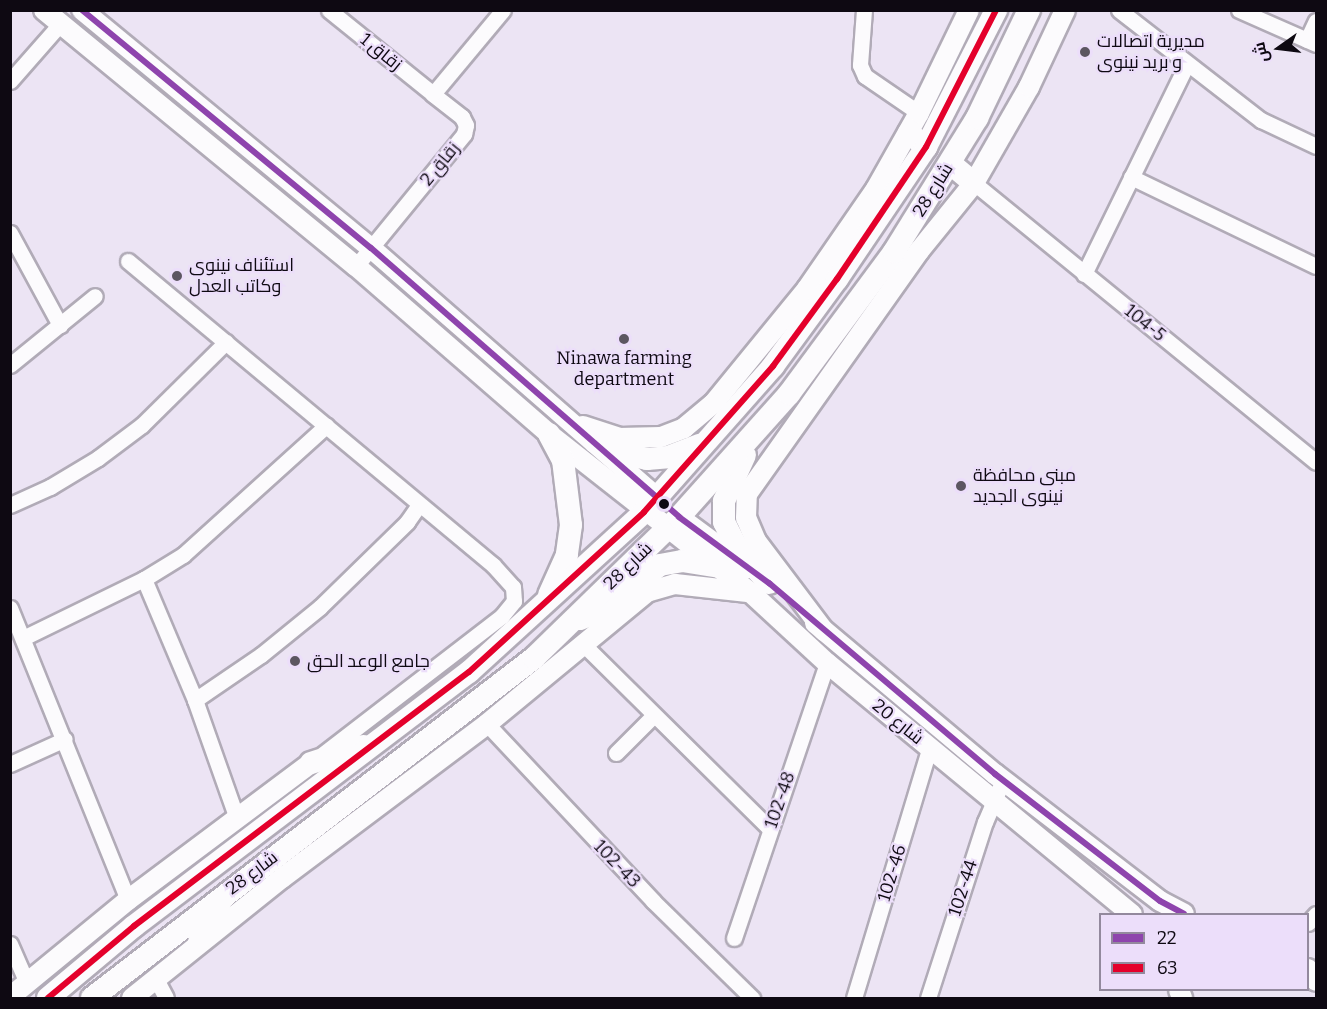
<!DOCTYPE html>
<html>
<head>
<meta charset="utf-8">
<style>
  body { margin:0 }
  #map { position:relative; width:1327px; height:1009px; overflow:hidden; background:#ece4f4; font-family:Bitter,Cairo,serif }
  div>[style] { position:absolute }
  .roads { filter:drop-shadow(2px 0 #b1abb7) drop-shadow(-2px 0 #b1abb7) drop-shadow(0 2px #b1abb7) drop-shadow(0 -2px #b1abb7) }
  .minor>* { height:15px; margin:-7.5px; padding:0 7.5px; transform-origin:7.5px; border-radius:7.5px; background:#fcfbfd }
  .major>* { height:20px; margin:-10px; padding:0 10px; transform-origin:10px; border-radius:10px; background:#fcfbfd }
  .highway>* { height:22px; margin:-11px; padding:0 11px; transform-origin:11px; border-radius:11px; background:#fcfbfd }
  .bus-1>* { height:6px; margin:-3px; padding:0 3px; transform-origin:3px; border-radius:3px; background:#8e44ad }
  .bus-2>* { height:6px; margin:-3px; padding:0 3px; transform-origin:3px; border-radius:3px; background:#e4002b }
  .dots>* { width:16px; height:16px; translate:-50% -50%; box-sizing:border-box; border:3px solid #ecdefa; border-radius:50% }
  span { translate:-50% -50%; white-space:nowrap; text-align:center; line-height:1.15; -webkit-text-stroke:4.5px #ecdefa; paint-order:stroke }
  .poi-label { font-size:18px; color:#0e0912 }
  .left { translate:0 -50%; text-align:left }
  .street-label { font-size:18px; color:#0e0912 }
  .frame { position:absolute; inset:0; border:12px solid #0e0912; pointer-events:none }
  .legend { position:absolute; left:1099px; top:913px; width:210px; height:78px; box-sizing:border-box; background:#ecdefa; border:2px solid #93899d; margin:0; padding:8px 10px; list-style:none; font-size:18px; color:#0e0912 }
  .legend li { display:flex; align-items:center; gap:12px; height:30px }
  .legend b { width:30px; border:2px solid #93899d }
  .north { position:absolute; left:1249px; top:18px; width:60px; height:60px; -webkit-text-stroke:4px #ecdefa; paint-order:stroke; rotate:256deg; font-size:16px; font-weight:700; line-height:24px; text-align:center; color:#0e0912 }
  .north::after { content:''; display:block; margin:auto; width:21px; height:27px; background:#0e0912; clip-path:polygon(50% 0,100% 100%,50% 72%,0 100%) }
</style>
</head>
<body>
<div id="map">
  <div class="roads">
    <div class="minor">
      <i style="left:329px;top:10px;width:134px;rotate:38.9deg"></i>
      <i style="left:864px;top:10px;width:55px;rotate:94.2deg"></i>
      <i style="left:860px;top:65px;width:12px;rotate:66deg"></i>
      <i style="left:865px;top:76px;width:65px;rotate:34.4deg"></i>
      <i style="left:1119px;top:10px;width:180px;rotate:37.8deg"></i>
      <i style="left:1261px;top:120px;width:61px;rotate:25.3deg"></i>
      <i style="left:1239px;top:10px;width:84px;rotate:23.8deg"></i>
      <i style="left:1307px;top:40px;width:21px;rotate:-65deg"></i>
      <i style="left:10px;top:81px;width:76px;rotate:-48.7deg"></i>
      <i style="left:1131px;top:177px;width:205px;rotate:25.7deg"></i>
      <i style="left:974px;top:183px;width:441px;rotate:39.2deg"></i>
      <i style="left:10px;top:233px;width:105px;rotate:61.5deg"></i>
      <i style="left:128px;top:261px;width:475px;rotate:39.8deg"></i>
      <i style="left:493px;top:565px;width:30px;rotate:48deg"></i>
      <i style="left:513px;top:587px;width:14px;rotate:86deg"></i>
      <i style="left:514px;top:601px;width:19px;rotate:129deg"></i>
      <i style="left:502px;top:616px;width:226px;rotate:142.4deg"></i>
      <i style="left:356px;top:266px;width:171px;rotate:-50.7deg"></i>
      <i style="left:464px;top:134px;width:9px;rotate:-77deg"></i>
      <i style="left:466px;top:125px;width:9px;rotate:-117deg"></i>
      <i style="left:462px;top:117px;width:37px;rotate:-142deg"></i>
      <i style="left:433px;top:94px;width:109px;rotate:-50.2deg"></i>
      <i style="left:1084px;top:274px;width:234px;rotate:-63.9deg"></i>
      <i style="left:10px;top:365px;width:109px;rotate:-39.1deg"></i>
      <i style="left:10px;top:505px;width:44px;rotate:-24.2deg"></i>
      <i style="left:50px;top:487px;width:56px;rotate:-31.1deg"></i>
      <i style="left:98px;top:458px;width:55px;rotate:-36.9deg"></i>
      <i style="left:142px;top:425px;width:118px;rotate:-44.7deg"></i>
      <i style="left:144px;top:579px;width:131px;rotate:67.1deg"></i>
      <i style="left:195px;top:700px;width:123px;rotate:70.5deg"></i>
      <i style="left:10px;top:608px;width:315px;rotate:68deg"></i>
      <i style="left:23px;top:638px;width:135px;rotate:-26deg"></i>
      <i style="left:144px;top:579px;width:46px;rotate:-31.6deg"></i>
      <i style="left:183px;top:555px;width:193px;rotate:-42.1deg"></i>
      <i style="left:584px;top:645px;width:262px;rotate:44.7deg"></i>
      <i style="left:195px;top:700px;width:80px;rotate:-34.3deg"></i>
      <i style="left:261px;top:655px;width:76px;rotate:-39.1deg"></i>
      <i style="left:320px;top:607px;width:122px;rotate:-44.3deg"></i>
      <i style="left:407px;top:522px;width:21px;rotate:-55deg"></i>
      <i style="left:487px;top:724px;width:243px;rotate:46.8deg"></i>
      <i style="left:653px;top:901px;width:139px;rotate:44.4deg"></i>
      <i style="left:616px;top:753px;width:52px;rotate:-45deg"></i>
      <i style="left:10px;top:764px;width:60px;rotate:-24.4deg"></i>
      <i style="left:1308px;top:923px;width:12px;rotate:-48deg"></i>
      <i style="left:734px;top:938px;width:290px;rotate:-71.3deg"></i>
      <i style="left:10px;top:944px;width:43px;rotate:66.4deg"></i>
      <i style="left:156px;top:979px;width:21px;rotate:62deg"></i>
      <i style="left:854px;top:998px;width:262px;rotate:-73.2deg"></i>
      <i style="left:928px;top:998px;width:185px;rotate:-72.1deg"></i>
      <i style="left:985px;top:822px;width:46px;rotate:-66.8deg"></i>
    </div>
    <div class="major">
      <i style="left:44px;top:10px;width:404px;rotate:39.4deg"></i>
      <i style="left:356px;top:266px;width:256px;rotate:41deg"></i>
      <i style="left:549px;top:434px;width:256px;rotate:38.2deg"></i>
      <i style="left:750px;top:592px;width:105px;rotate:42.7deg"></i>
      <i style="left:827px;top:663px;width:395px;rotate:39.5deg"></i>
      <i style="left:82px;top:10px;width:374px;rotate:39.5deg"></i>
      <i style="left:371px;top:248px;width:381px;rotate:41.1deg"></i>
      <i style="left:583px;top:426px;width:38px;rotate:18deg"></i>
      <i style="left:619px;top:438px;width:42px;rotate:-1.4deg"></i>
      <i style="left:661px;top:437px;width:25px;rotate:-21deg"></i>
      <i style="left:684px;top:428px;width:38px;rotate:-40deg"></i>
      <i style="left:713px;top:404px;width:149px;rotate:-50.7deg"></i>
      <i style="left:807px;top:289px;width:121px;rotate:-55.4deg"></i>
      <i style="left:876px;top:189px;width:87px;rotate:-60.5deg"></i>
      <i style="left:919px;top:113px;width:114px;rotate:-64.1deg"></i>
      <i style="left:679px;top:517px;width:86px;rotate:36.5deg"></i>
      <i style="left:815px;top:623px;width:235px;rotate:40deg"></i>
      <i style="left:995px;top:774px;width:208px;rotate:37.6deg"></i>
      <i style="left:1160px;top:901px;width:27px;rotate:28deg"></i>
      <i style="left:824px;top:631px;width:113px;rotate:-127.1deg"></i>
      <i style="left:756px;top:541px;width:25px;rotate:-113deg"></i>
      <i style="left:746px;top:518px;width:24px;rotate:-88deg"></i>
      <i style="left:747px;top:494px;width:298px;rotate:-54.7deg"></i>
      <i style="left:919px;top:251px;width:87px;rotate:-51deg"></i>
      <i style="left:974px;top:183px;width:111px;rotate:-60.2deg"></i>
      <i style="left:1029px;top:87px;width:85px;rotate:-64.9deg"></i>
      <i style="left:1308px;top:969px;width:14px;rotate:56deg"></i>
      <i style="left:1179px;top:990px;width:9px;rotate:69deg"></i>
      <i style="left:10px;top:997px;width:153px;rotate:-39.4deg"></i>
      <i style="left:128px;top:900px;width:229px;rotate:-36.8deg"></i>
      <i style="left:132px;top:998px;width:192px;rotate:-38.7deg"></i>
      <i style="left:282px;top:878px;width:256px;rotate:-36.9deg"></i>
      <i style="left:487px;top:724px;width:207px;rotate:-39.5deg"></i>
      <i style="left:647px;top:592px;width:29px;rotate:-16deg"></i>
      <i style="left:675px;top:584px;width:73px;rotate:6.3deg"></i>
    </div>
    <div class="highway">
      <i style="left:909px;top:133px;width:22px;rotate:39deg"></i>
      <i style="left:951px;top:164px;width:30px;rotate:40deg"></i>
      <i style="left:549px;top:434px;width:30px;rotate:62deg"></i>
      <i style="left:563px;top:460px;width:65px;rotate:83deg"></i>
      <i style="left:571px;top:525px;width:30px;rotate:98deg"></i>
      <i style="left:567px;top:555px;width:44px;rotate:114.2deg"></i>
      <i style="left:595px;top:442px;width:25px;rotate:27deg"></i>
      <i style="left:617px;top:453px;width:31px;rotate:11deg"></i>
      <i style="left:647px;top:459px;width:21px;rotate:-5deg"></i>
      <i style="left:668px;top:457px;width:34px;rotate:-21deg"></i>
      <i style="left:745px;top:455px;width:51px;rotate:114.5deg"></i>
      <i style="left:724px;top:501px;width:21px;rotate:90deg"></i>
      <i style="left:724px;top:522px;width:33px;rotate:63deg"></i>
      <i style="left:739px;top:551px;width:44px;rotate:46.8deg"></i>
      <i style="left:580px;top:619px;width:27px;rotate:-22deg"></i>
      <i style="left:605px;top:609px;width:70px;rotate:-38.7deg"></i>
      <i style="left:660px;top:565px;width:22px;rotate:-10deg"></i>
      <i style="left:682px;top:561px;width:38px;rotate:9deg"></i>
      <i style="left:311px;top:763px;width:55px;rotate:-18.1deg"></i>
      <i style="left:199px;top:942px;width:49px;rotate:-61.9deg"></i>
      <i style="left:48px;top:998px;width:112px;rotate:-39.9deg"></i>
      <i style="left:134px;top:926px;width:420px;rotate:-37.2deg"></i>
      <i style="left:469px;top:672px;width:237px;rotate:-42.4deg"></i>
      <i style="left:644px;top:512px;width:195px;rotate:-48.5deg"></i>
      <i style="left:773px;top:366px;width:108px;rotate:-53.7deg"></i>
      <i style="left:837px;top:279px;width:159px;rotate:-56deg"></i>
      <i style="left:926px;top:147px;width:154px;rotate:-62.9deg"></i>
      <i style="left:92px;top:998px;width:558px;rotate:-37.57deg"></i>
      <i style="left:534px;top:658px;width:202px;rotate:-44.2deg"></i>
      <i style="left:679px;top:517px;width:165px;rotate:-48.2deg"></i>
      <i style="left:789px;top:394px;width:177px;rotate:-53.5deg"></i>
      <i style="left:894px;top:252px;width:158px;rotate:-58.2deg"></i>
      <i style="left:977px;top:118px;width:120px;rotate:-64.3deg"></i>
    </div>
  </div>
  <div class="bus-1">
    <i style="left:82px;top:10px;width:374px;rotate:39.5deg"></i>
    <i style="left:371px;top:248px;width:409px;rotate:41.1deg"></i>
    <i style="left:679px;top:517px;width:112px;rotate:36.3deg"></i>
    <i style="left:769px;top:583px;width:296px;rotate:40.2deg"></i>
    <i style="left:995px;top:774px;width:208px;rotate:37.6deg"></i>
    <i style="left:1160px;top:901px;width:27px;rotate:28deg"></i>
  </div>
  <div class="bus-2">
    <i style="left:48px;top:998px;width:112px;rotate:-39.9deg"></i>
    <i style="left:134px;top:926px;width:420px;rotate:-37.2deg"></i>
    <i style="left:469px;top:672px;width:237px;rotate:-42.4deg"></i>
    <i style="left:644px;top:512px;width:195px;rotate:-48.5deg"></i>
    <i style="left:773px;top:366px;width:108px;rotate:-53.7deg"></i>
    <i style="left:837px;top:279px;width:159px;rotate:-56deg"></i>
    <i style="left:926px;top:147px;width:154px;rotate:-62.9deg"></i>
  </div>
  <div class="dots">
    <i style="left:1085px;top:52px;background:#5c5661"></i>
    <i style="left:177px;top:276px;background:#5c5661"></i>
    <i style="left:624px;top:339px;background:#5c5661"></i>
    <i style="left:961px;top:486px;background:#5c5661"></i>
    <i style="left:664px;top:504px;background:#0e0912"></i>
    <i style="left:295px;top:661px;background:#5c5661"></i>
  </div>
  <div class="poi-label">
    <span class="left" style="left:1097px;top:52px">مديرية اتصالات<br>و بريد نينوى</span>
    <span class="left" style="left:189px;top:276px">استئناف نينوى<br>وكاتب العدل</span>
    <span style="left:624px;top:369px">Ninawa farming<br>department</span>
    <span class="left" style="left:973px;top:486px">مبنى محافظة<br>نينوى الجديد</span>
    <span class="left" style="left:307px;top:661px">جامع الوعد الحق</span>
  </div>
  <div class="street-label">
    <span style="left:381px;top:52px;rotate:39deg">زقاق 1</span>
    <span style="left:440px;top:164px;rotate:-51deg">زقاق 2</span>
    <span style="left:933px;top:190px;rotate:-58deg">شارع 28</span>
    <span style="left:1145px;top:323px;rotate:39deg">104-5</span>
    <span style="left:628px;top:566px;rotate:-44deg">شارع 28</span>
    <span style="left:898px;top:722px;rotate:39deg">شارع 20</span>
    <span style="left:780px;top:800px;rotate:-71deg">102-48</span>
    <span style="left:617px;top:864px;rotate:46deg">102-43</span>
    <span style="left:252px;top:873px;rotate:-37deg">شارع 28</span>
    <span style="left:892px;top:873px;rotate:-73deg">102-46</span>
    <span style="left:963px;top:888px;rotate:-72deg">102-44</span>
  </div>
  <div class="frame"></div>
  <ul class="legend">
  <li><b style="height:8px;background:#8e44ad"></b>22</li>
  <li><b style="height:8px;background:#e4002b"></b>63</li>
  </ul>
  <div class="north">ش</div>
</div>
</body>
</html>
